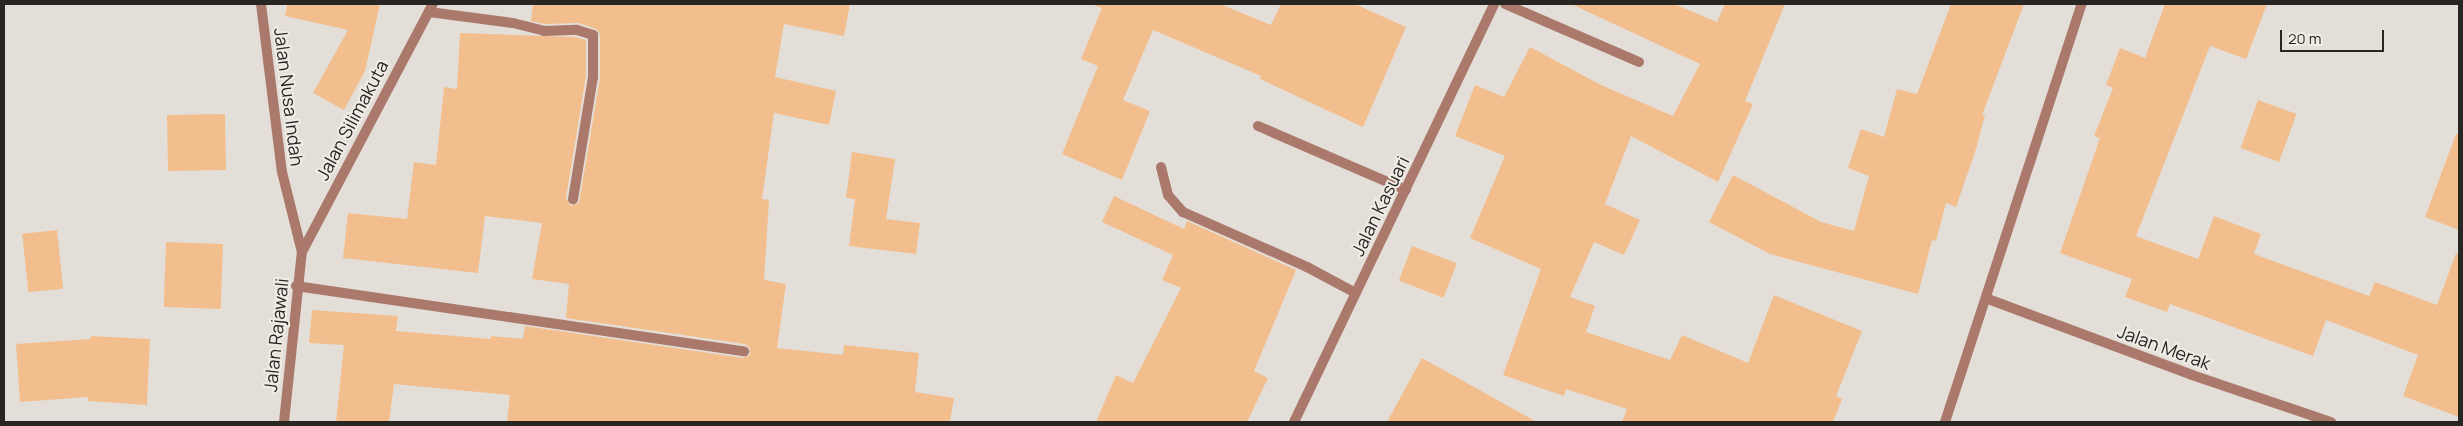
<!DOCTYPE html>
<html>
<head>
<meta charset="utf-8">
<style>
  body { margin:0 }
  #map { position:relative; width:2463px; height:426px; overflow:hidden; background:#e3dfd8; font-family:Manrope,sans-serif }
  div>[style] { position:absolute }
  .building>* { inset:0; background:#f3be8e; transform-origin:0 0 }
  .street>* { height:10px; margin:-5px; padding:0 5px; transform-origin:5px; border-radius:5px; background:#ab796c }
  span { translate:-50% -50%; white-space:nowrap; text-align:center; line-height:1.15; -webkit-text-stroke:4px #f0ece5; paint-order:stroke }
  .street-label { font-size:18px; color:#272623 }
  .frame { position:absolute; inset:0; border:5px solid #272623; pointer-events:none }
  .scale { position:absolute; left:2280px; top:30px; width:104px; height:22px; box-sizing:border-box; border:2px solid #272623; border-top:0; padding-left:6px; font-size:15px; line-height:18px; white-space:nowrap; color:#272623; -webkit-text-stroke:4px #f0ece5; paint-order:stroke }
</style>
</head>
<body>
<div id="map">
  <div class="building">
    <i style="clip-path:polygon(287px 4px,380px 4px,365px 71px,344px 110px,313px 93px,348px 30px,285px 16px)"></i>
    <i style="clip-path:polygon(533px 4px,850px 4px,844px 36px,784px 24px,775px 77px,836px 91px,829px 125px,774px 113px,762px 199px,769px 200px,764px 280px,786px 284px,777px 348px,843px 355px,844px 345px,919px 353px,915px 392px,954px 398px,950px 422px,507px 422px,510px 395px,394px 384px,389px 422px,336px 422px,344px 345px,309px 343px,312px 310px,398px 316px,396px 331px,491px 339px,491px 336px,523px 339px,525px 326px,743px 358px,750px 355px,750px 348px,745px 344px,566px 318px,569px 284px,532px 279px,542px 223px,485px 216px,478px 273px,343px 258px,348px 213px,407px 219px,414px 162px,436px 165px,444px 87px,457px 89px,460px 33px,576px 37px,586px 40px,586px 76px,566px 198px,571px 206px,579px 203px,600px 78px,600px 34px,596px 29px,579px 23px,545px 24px,531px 21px)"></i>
    <i style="clip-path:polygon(1091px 4px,1220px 4px,1271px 25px,1281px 4px,1355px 4px,1406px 27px,1363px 127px,1260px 79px,1261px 76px,1153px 30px,1123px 100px,1150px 111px,1122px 180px,1062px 154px,1098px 66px,1081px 59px,1102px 8px)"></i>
    <i style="clip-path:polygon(1571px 4px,1674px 4px,1717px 22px,1725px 4px,1785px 4px,1745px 101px,1753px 104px,1718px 182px,1631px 136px,1605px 204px,1640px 220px,1624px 255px,1594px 242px,1570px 297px,1595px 306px,1586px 332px,1670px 360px,1682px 335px,1748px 363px,1774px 295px,1862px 331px,1836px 396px,1842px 399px,1833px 422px,1622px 422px,1627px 409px,1566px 389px,1564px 396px,1503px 375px,1541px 269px,1470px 238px,1505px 156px,1455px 136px,1475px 85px,1504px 97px,1530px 47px,1601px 85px,1673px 116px,1700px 64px)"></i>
    <i style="clip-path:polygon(1951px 4px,2024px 4px,1982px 115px,1985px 115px,1976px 149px,1956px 207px,1946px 203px,1936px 241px,1932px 240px,1918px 294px,1770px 254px,1709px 222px,1733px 175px,1821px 222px,1854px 231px,1869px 176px,1848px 168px,1861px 129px,1884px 137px,1897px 89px,1917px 94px)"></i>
    <i style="clip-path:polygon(2165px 4px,2267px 4px,2246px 59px,2210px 46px,2136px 236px,2198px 259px,2214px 216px,2261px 234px,2254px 254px,2369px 296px,2375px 282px,2437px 305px,2456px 253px,2459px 254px,2459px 417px,2403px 396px,2418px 355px,2326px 320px,2313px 356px,2170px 304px,2167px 312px,2125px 297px,2132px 279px,2060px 253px,2100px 138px,2094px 136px,2113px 88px,2106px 85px,2120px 48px,2145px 58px)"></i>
    <i style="left:2258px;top:100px;width:41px;height:51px;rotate:20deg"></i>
    <i style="left:225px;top:114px;width:56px;height:58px;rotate:89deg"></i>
    <i style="clip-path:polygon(2456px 134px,2459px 134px,2459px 230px,2425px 217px)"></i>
    <i style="clip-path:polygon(852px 152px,895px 159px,886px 219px,920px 223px,916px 254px,849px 246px,855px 199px,846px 198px)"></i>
    <i style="clip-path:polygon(1114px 196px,1184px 229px,1187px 221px,1296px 270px,1254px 371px,1268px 378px,1247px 422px,1096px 422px,1116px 375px,1133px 383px,1181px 288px,1162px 280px,1173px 255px,1102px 222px)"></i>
    <i style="left:57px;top:230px;width:59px;height:35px;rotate:84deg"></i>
    <i style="left:166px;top:242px;width:57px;height:65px;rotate:2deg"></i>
    <i style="left:1412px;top:246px;width:48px;height:37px;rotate:21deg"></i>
    <i style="clip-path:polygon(91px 336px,150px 339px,147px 405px,88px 401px,88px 397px,20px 402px,16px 344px,91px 339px)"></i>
    <i style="clip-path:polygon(1422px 358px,1537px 422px,1387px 422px)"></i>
  </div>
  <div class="street">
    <i style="left:261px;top:4px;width:169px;rotate:82.9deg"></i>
    <i style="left:282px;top:172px;width:82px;rotate:76deg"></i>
    <i style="left:1505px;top:4px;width:146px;rotate:23.4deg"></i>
    <i style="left:429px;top:12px;width:85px;rotate:7.5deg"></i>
    <i style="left:513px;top:23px;width:32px;rotate:14deg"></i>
    <i style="left:544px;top:31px;width:33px;rotate:-2deg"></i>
    <i style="left:577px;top:30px;width:17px;rotate:17deg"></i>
    <i style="left:593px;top:35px;width:42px;rotate:90deg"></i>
    <i style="left:593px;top:77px;width:124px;rotate:99.3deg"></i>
    <i style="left:1258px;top:126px;width:161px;rotate:23.4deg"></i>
    <i style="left:1161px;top:167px;width:29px;rotate:76deg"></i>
    <i style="left:1168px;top:195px;width:23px;rotate:49deg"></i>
    <i style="left:1183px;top:212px;width:136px;rotate:23.9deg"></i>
    <i style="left:1307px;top:267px;width:55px;rotate:28deg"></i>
    <i style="left:296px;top:286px;width:453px;rotate:8.3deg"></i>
    <i style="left:1988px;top:299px;width:218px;rotate:20.4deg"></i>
    <i style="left:2192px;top:375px;width:147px;rotate:18.7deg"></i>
    <i style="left:284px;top:422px;width:171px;rotate:-84deg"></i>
    <i style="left:302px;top:252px;width:280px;rotate:-62.2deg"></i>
    <i style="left:1294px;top:422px;width:463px;rotate:-64.4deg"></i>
    <i style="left:1945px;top:422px;width:440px;rotate:-71.9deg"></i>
  </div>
  <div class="street-label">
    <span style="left:289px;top:97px;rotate:83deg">Jalan Nusa Indah</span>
    <span style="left:352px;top:120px;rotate:-62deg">Jalan Silimakuta</span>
    <span style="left:1380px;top:206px;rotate:-64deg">Jalan Kasuari</span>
    <span style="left:276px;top:335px;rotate:-84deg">Jalan Rajawali</span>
    <span style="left:2164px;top:347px;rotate:20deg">Jalan Merak</span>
  </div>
  <div class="frame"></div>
  <div class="scale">20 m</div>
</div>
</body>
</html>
